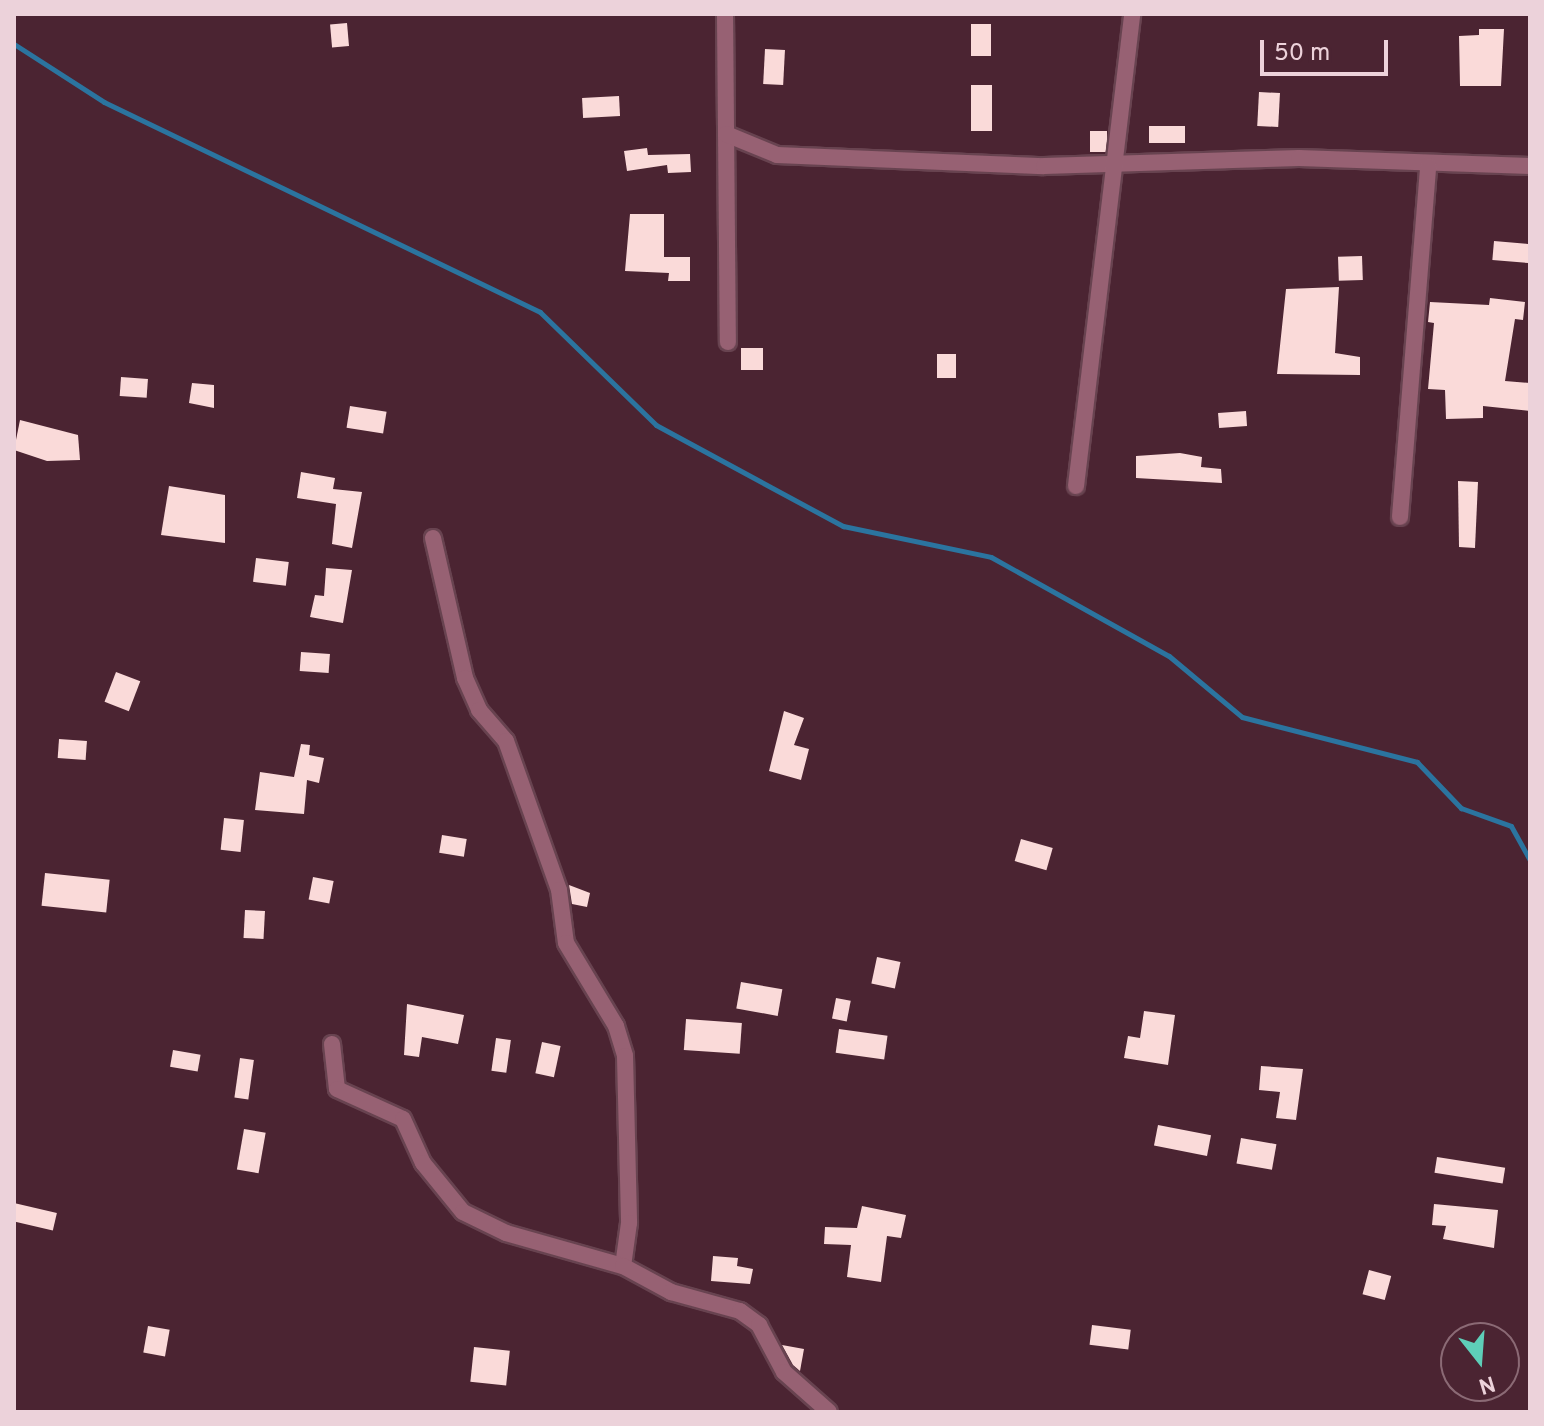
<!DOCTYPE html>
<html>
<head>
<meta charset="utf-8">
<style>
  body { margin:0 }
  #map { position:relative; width:1544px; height:1426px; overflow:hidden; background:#4b2432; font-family:Overpass,sans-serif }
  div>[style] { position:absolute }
  .stream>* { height:5px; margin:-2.5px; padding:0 2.5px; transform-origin:2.5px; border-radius:2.5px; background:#2b749f }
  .building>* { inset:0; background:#fadad9; transform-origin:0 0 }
  .roads { filter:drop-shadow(2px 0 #684350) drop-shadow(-2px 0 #684350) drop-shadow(0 2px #684350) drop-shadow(0 -2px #684350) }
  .minor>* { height:16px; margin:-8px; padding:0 8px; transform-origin:8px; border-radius:8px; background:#976173 }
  span { translate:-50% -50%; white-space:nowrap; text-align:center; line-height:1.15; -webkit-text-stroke:8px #4b2432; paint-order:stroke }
  .frame { position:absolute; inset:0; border:16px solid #ecd2da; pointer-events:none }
  .north { position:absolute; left:1440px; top:1322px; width:80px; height:80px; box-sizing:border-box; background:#4b2432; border:2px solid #8b6a75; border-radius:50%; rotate:163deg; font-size:22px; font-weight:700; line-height:32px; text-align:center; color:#ecd2da }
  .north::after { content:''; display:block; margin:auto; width:28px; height:36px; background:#5eceb8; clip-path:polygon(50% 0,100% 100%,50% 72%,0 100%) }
  .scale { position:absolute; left:1260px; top:40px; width:128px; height:36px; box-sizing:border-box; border:4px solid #ecd2da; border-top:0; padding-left:10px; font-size:24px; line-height:28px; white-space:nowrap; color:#ecd2da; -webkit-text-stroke:6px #4b2432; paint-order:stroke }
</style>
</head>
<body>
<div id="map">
  <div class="stream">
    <i style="left:14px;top:44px;width:107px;rotate:32.8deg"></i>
    <i style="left:104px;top:102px;width:484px;rotate:25.7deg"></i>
    <i style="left:540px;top:312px;width:162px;rotate:44.2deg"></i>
    <i style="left:656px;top:425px;width:213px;rotate:28.4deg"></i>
    <i style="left:843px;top:526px;width:151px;rotate:11.8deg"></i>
    <i style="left:991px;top:557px;width:204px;rotate:29.1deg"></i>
    <i style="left:1169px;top:656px;width:95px;rotate:39.9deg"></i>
    <i style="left:1242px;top:717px;width:181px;rotate:14.4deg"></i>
    <i style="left:1417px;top:762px;width:64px;rotate:46.3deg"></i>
    <i style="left:1461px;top:808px;width:53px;rotate:19.8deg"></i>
    <i style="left:1511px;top:826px;width:39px;rotate:61deg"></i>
  </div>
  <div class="building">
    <i style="left:347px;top:23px;width:23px;height:17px;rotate:85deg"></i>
    <i style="left:971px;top:24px;width:20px;height:32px"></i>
    <i style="clip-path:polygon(1479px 29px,1504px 29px,1501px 86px,1460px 86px,1459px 36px,1479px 35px)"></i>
    <i style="left:765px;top:49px;width:20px;height:35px;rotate:3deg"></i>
    <i style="left:971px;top:85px;width:21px;height:46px"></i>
    <i style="left:1259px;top:92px;width:21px;height:34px;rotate:3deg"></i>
    <i style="left:619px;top:96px;width:20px;height:37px;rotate:87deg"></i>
    <i style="left:1149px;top:126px;width:36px;height:17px"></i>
    <i style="left:1090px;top:131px;width:17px;height:21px"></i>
    <i style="clip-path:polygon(647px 148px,648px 155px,690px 154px,691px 172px,668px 173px,667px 165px,627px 171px,624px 151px)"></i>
    <i style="clip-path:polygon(630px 214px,664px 214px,664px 257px,690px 257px,690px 281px,668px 281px,669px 273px,625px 271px)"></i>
    <i style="left:1494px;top:241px;width:36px;height:19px;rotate:5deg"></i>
    <i style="left:1362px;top:256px;width:24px;height:24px;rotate:88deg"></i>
    <i style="clip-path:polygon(1339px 287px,1335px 353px,1360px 357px,1360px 375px,1277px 374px,1286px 289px)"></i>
    <i style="clip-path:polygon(1490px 298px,1525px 302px,1523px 320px,1515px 319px,1505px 381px,1530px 383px,1530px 411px,1483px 406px,1483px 418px,1446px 419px,1445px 390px,1428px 389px,1434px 323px,1428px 322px,1430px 302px,1489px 305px)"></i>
    <i style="left:741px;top:348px;width:22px;height:22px"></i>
    <i style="left:937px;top:354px;width:19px;height:24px"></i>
    <i style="left:121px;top:377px;width:27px;height:19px;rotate:4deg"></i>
    <i style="clip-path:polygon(192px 383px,214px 385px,214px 408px,189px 403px)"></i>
    <i style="left:350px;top:406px;width:37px;height:22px;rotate:9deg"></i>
    <i style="left:1246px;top:411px;width:15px;height:28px;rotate:86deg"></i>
    <i style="clip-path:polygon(20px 420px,78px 435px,80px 460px,47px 461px,14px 450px)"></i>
    <i style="clip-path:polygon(1180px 453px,1202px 457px,1201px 467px,1221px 469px,1222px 483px,1136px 478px,1136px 456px)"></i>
    <i style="clip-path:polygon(301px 472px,335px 478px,333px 489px,362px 492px,352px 548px,332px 544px,336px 504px,297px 498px)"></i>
    <i style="clip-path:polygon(1458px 481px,1478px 482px,1475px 548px,1459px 547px)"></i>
    <i style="clip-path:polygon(169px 486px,225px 495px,225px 543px,161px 535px)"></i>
    <i style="left:256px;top:558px;width:33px;height:24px;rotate:7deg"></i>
    <i style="clip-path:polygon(326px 568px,352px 570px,343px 623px,310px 617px,315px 595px,324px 596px)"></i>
    <i style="left:301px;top:652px;width:29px;height:19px;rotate:4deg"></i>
    <i style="left:116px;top:672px;width:26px;height:32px;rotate:21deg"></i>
    <i style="clip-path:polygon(784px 711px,804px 718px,794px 745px,809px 749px,801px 780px,769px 771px)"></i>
    <i style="left:59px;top:739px;width:28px;height:19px;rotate:4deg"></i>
    <i style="clip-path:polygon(301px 744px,310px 745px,309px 755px,324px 758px,319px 783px,307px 780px,304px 814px,255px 810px,260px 772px,294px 777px)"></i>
    <i style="left:224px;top:818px;width:20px;height:32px;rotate:6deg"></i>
    <i style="left:442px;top:835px;width:25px;height:18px;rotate:9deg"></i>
    <i style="left:1021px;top:839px;width:33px;height:23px;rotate:16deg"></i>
    <i style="left:45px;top:873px;width:65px;height:33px;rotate:6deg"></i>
    <i style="left:313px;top:877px;width:21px;height:23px;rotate:11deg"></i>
    <i style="clip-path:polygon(569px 885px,590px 893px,587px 907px,572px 904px)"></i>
    <i style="left:245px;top:910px;width:20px;height:28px;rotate:3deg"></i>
    <i style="left:877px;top:957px;width:24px;height:27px;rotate:12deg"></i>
    <i style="left:741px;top:982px;width:42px;height:27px;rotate:10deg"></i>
    <i style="left:836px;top:998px;width:15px;height:21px;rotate:11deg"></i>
    <i style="clip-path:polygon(407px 1004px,464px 1015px,458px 1044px,422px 1037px,419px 1057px,404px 1055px)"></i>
    <i style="clip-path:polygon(1144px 1011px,1175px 1015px,1168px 1065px,1124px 1058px,1128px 1036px,1140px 1038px)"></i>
    <i style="left:686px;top:1019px;width:56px;height:31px;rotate:4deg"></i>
    <i style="left:839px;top:1029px;width:49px;height:24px;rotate:8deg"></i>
    <i style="left:496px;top:1038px;width:15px;height:33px;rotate:8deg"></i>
    <i style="left:542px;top:1042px;width:19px;height:32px;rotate:12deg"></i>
    <i style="left:173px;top:1050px;width:28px;height:17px;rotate:10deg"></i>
    <i style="left:240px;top:1058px;width:14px;height:40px;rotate:8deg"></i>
    <i style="clip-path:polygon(1261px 1066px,1303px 1069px,1296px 1120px,1276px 1118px,1280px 1092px,1259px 1090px)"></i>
    <i style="left:1158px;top:1125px;width:54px;height:21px;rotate:11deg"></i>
    <i style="left:244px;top:1129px;width:22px;height:41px;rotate:10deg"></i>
    <i style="left:1241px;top:1138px;width:36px;height:26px;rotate:10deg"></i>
    <i style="left:1437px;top:1157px;width:69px;height:16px;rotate:9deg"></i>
    <i style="left:14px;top:1203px;width:44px;height:18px;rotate:13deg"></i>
    <i style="clip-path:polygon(1434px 1204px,1498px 1210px,1494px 1248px,1443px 1239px,1446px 1226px,1432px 1225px)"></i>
    <i style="clip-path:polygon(862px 1206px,906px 1215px,901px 1238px,887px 1236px,881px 1282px,847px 1277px,851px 1245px,824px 1244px,825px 1227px,857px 1228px)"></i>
    <i style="clip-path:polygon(713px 1256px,738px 1258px,737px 1266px,753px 1269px,750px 1284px,711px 1281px)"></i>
    <i style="left:1369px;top:1270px;width:23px;height:25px;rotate:15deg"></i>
    <i style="left:1092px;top:1325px;width:39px;height:20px;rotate:7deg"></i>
    <i style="left:148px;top:1326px;width:22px;height:27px;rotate:10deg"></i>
    <i style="clip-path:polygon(782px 1345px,804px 1349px,800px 1371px,793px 1365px)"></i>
    <i style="left:474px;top:1347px;width:36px;height:35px;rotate:6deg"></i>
  </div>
  <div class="roads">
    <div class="minor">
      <i style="left:725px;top:14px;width:328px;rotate:89.5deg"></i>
      <i style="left:726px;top:134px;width:55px;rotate:22.4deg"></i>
      <i style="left:777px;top:155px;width:267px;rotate:2.4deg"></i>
      <i style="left:1044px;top:166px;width:255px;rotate:-1.8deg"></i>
      <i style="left:1299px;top:158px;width:231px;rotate:2deg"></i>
      <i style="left:1076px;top:486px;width:475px;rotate:-83.2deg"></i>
      <i style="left:1400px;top:517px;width:352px;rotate:-85.4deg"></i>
      <i style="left:433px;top:538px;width:144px;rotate:77.1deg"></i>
      <i style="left:465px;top:678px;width:35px;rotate:66deg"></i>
      <i style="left:479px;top:710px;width:41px;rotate:48.9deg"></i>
      <i style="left:506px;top:741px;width:158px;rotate:70.4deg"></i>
      <i style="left:559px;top:890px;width:53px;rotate:82.5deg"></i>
      <i style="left:566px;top:943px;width:97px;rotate:58.9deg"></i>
      <i style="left:616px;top:1026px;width:31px;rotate:73deg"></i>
      <i style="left:625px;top:1056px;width:167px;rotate:88.6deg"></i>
      <i style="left:629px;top:1223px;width:43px;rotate:97.9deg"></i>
      <i style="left:332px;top:1044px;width:45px;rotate:83.7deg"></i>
      <i style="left:337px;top:1089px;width:72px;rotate:24.4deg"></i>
      <i style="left:403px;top:1119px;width:48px;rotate:65.6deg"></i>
      <i style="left:423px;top:1163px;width:63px;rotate:50.8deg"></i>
      <i style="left:463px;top:1212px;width:48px;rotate:26deg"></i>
      <i style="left:506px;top:1233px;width:122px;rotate:15.8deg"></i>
      <i style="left:623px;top:1266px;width:55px;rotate:28.4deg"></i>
      <i style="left:671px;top:1292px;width:72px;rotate:15.4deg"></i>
      <i style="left:740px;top:1311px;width:24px;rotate:36deg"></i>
      <i style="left:759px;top:1325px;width:53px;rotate:62deg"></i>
      <i style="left:784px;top:1372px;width:60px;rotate:41.6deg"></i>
    </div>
  </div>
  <div class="frame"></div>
  <div class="north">N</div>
  <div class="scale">50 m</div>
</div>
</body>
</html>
